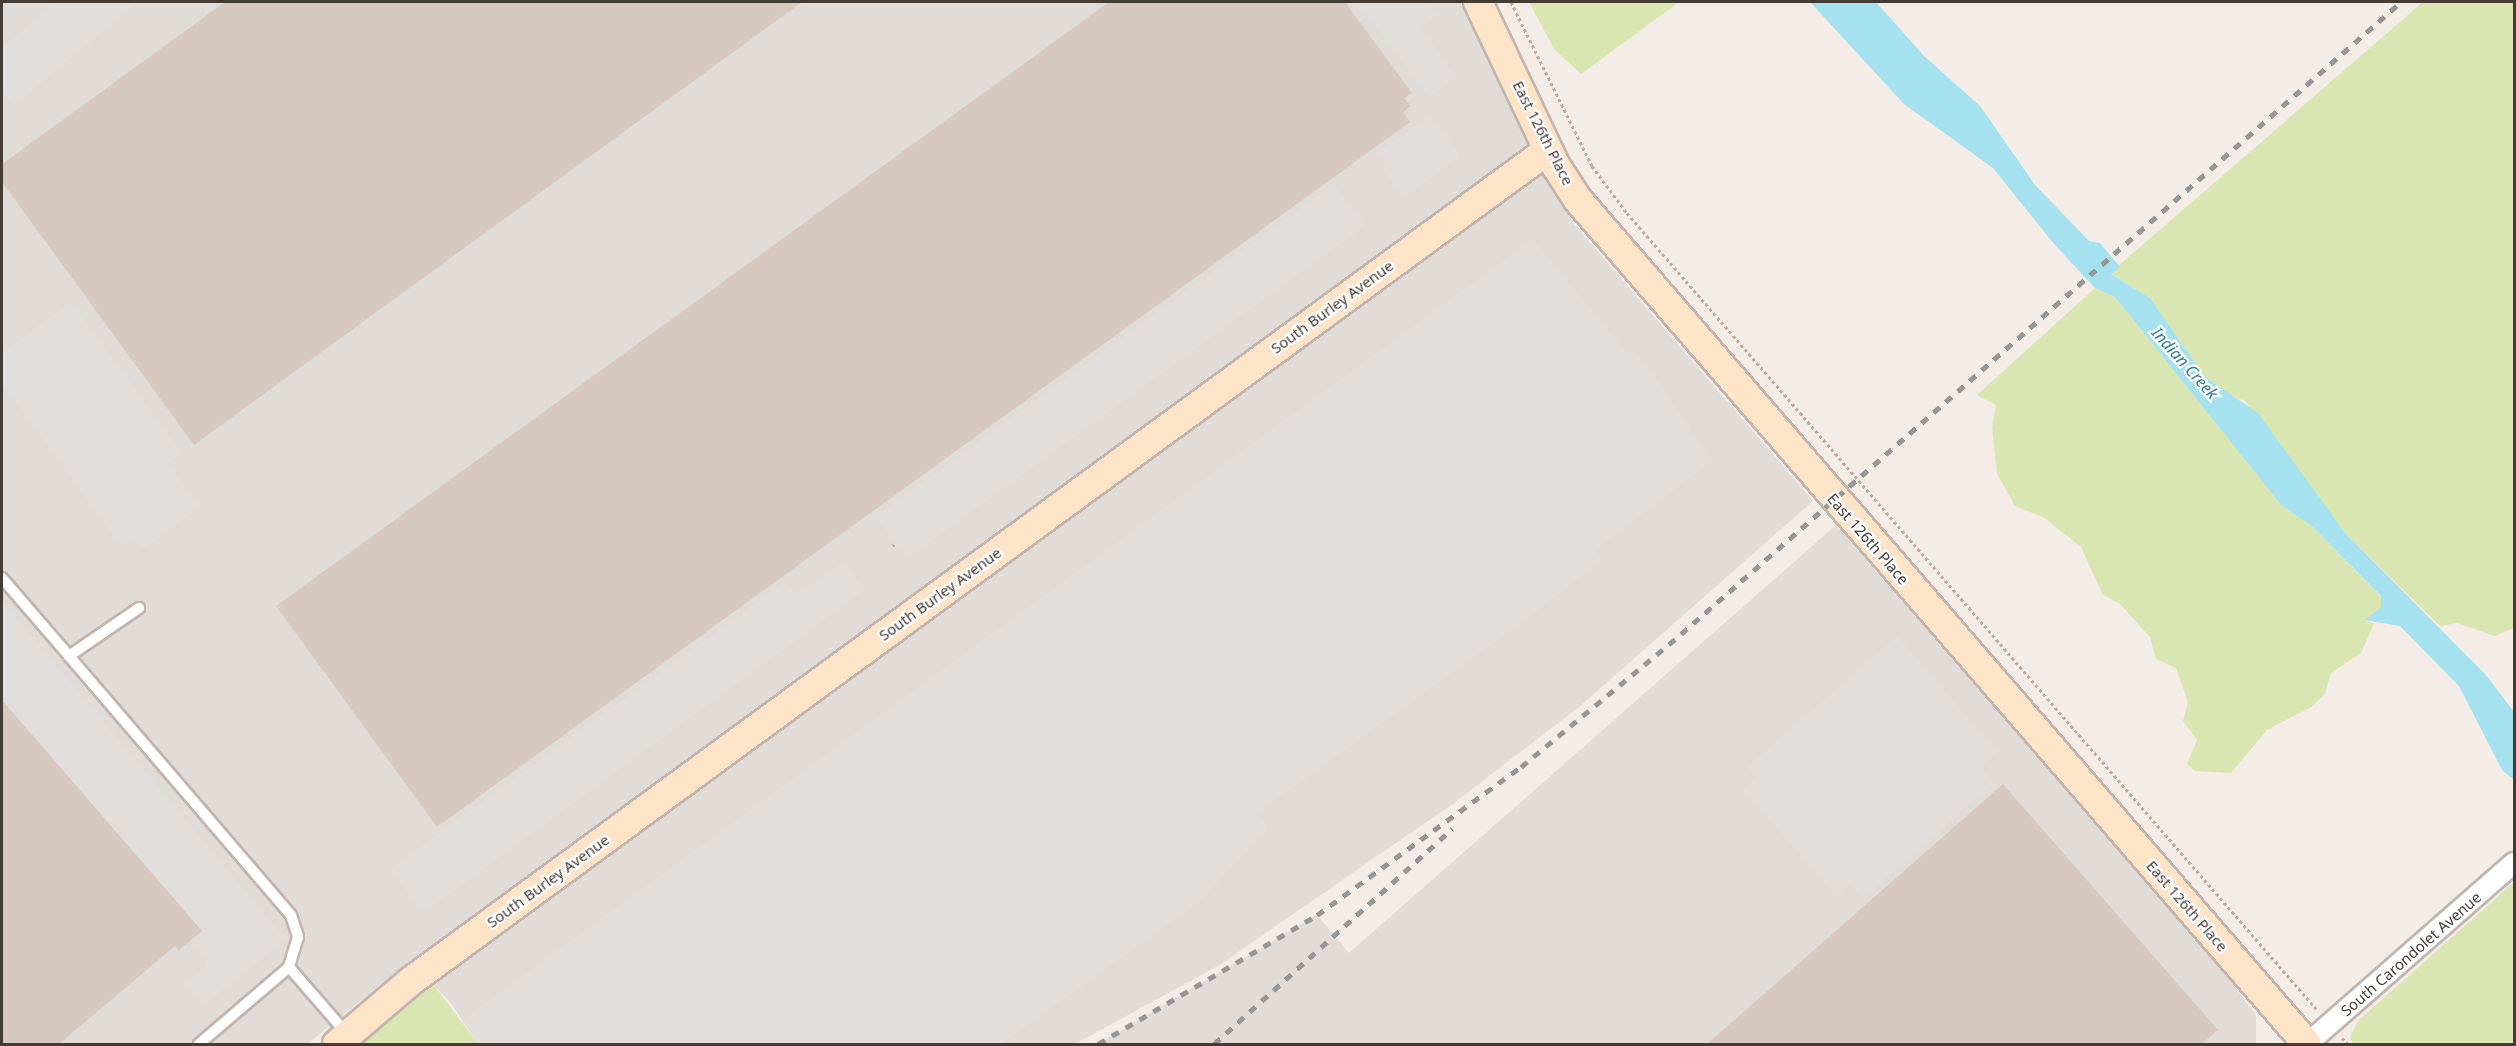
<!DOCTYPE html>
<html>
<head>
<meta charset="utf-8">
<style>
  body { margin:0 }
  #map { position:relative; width:2516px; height:1046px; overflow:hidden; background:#f3ece7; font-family:"Noto Sans",sans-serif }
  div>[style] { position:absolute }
  .industrial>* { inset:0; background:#e2dcd9 }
  .green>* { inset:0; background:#dae6b1 }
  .parking>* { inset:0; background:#e1dedc; transform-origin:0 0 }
  .water>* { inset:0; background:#a5e1ee }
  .building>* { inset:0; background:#d7c8c0 }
  .path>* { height:3px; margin-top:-1.5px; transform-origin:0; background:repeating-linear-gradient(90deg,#bfaa9b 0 3px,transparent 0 6px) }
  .roads { filter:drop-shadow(2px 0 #c1b5ad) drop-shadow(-2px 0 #c1b5ad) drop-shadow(0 2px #c1b5ad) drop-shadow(0 -2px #c1b5ad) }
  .lane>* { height:10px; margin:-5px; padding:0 5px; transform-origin:5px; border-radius:5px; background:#fff }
  .street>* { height:20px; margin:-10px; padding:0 10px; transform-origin:10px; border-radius:10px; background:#fff }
  .secondary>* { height:28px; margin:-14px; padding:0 14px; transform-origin:14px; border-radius:14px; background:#fde3c7 }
  .rail>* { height:4.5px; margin-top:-2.25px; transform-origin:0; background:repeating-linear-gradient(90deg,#969696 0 8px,transparent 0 16px) }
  span { translate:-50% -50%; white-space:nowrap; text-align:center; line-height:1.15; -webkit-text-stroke:4.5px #fff; paint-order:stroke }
  .street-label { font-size:15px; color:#463c36 }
  .water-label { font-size:16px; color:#2c7c8f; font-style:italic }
  .frame { position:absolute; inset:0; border:3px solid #463c36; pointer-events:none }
</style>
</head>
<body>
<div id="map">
  <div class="industrial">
    <i style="clip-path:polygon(2px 2px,1460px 2px,1531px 153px,1573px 223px,1813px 501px,1579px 707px,1454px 803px,1218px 966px,1075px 1044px,478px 1044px,451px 1003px,410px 961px,307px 1044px,2px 1044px)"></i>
    <i style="clip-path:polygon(1836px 525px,2228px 977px,2256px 1016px,2256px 1044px,1098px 1044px,1317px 915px,1349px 953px)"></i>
  </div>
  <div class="green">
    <i style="clip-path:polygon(1529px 2px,1679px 2px,1581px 74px,1554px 49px)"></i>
    <i style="clip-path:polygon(2423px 2px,2514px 2px,2514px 628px,2495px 636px,2457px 623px,2440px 626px,2345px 533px,2245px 401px,2220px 391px,2205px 377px,2150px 298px,2110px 273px)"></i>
    <i style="clip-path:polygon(2095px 288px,2115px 297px,2281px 505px,2313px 527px,2381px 597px,2381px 607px,2366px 621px,2374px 623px,2361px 653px,2331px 673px,2325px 694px,2311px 707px,2267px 730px,2231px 773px,2195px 771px,2187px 764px,2197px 740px,2183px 721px,2188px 702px,2176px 668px,2156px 659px,2150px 637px,2120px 604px,2103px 595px,2081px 547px,2043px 517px,2015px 506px,1997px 474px,1992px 427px,1996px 405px,1977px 395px)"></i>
    <i style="clip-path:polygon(2514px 882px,2514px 1044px,2353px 1044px,2350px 1037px,2358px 1021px)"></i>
    <i style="clip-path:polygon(433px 984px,478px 1044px,351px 1044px,385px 1017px)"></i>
  </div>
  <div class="parking">
    <i style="clip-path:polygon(55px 2px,137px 2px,14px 106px,2px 91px,2px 48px)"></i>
    <i style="clip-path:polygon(1358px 2px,1427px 2px,1437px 15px,1421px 28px,1457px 77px,1429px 97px)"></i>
    <i style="clip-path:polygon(1430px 115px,1460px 156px,1404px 198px,1381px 167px,1386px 163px,1378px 153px)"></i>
    <i style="left:1334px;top:184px;width:52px;height:566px;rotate:54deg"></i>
    <i style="clip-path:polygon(1533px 239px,1627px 353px,1632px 349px,1660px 383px,1711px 462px,1595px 550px,1602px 560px,1520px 624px,1257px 813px,1268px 828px,1199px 902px,1001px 1044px,480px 1044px,462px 1020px)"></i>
    <i style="clip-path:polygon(71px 302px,182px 453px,168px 463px,200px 507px,142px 550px,133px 537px,121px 546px,2px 383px,2px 353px)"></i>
    <i style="clip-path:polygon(845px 561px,865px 590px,423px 913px,390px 869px,786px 582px,796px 595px)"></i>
    <i style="left:2px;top:601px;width:441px;height:75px;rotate:50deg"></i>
    <i style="clip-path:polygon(1897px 636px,1998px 752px,1981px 767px,1994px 783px,1863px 898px,1850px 883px,1836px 895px,1743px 790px,1756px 778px,1747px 767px)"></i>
    <i style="left:219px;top:953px;width:30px;height:47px;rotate:48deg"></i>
  </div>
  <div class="water">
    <i style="clip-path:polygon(1810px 2px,1876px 2px,1924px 56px,1980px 106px,2035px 185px,2089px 241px,2100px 243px,2120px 267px,2111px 274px,2150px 298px,2205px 377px,2258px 413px,2345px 533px,2485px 674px,2514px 712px,2514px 780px,2502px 770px,2459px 686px,2400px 626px,2365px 620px,2381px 607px,2381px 596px,2313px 527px,2281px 505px,2115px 297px,2095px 288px,2055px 245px,1993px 168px,1904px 104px)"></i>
  </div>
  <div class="building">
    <i style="clip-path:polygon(225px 2px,802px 2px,194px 445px,2px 182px,2px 164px)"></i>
    <i style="clip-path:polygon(1109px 2px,1345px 2px,1412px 93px,1404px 98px,1411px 106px,1403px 112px,1410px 122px,437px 827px,276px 606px)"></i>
    <i style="clip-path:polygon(2px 700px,202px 931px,179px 950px,175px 946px,59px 1044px,2px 1044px)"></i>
    <i style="clip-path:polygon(2003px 784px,2218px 1030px,2202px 1044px,1707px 1044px)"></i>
  </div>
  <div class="path">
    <i style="left:1511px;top:2px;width:183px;rotate:63.7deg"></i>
    <i style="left:1592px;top:166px;width:59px;rotate:53.3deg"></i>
    <i style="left:1627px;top:213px;width:1056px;rotate:49.11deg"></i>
    <i style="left:893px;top:546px;width:2px;rotate:-63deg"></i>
    <i style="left:2342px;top:1038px;width:8px;rotate:45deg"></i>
  </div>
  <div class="roads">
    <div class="lane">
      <i style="left:2px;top:578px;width:103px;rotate:49.3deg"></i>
      <i style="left:69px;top:656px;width:85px;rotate:-34.4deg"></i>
      <i style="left:69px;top:656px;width:341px;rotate:49.4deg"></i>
      <i style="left:291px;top:915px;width:23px;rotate:72deg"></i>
      <i style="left:298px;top:937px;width:31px;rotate:107deg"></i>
      <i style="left:199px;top:1044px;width:118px;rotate:-40.5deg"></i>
      <i style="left:289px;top:967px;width:90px;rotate:49.1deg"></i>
    </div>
    <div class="street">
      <i style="left:2307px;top:1044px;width:275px;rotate:-41.2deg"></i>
    </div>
    <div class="secondary">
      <i style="left:1478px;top:2px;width:182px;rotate:64.6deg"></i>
      <i style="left:1556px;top:166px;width:40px;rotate:57.1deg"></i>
      <i style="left:1578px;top:200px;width:1115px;rotate:49.18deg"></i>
      <i style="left:337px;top:1044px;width:97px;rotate:-40.4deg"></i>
      <i style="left:411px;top:981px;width:1408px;rotate:-36.16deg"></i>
    </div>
  </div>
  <div class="rail">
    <i style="left:1098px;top:1044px;width:254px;rotate:-30.5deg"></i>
    <i style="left:1317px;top:915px;width:252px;rotate:-36deg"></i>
    <i style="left:1521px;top:767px;width:208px;rotate:-39.7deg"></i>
    <i style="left:1681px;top:634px;width:958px;rotate:-41.28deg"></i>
    <i style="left:1214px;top:1044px;width:321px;rotate:-42.1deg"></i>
  </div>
  <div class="street-label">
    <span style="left:1543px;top:133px;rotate:63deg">East 126th Place</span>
    <span style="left:1332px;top:307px;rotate:-36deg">South Burley Avenue</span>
    <span style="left:1868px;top:539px;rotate:49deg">East 126th Place</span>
    <span style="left:940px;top:594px;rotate:-36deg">South Burley Avenue</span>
    <span style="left:548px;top:881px;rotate:-36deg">South Burley Avenue</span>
    <span style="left:2187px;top:906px;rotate:49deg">East 126th Place</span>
    <span style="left:2411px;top:954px;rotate:-41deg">South Carondolet Avenue</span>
  </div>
  <div class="water-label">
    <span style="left:2185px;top:363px;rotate:48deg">Indian Creek</span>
  </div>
  <div class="frame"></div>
</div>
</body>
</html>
